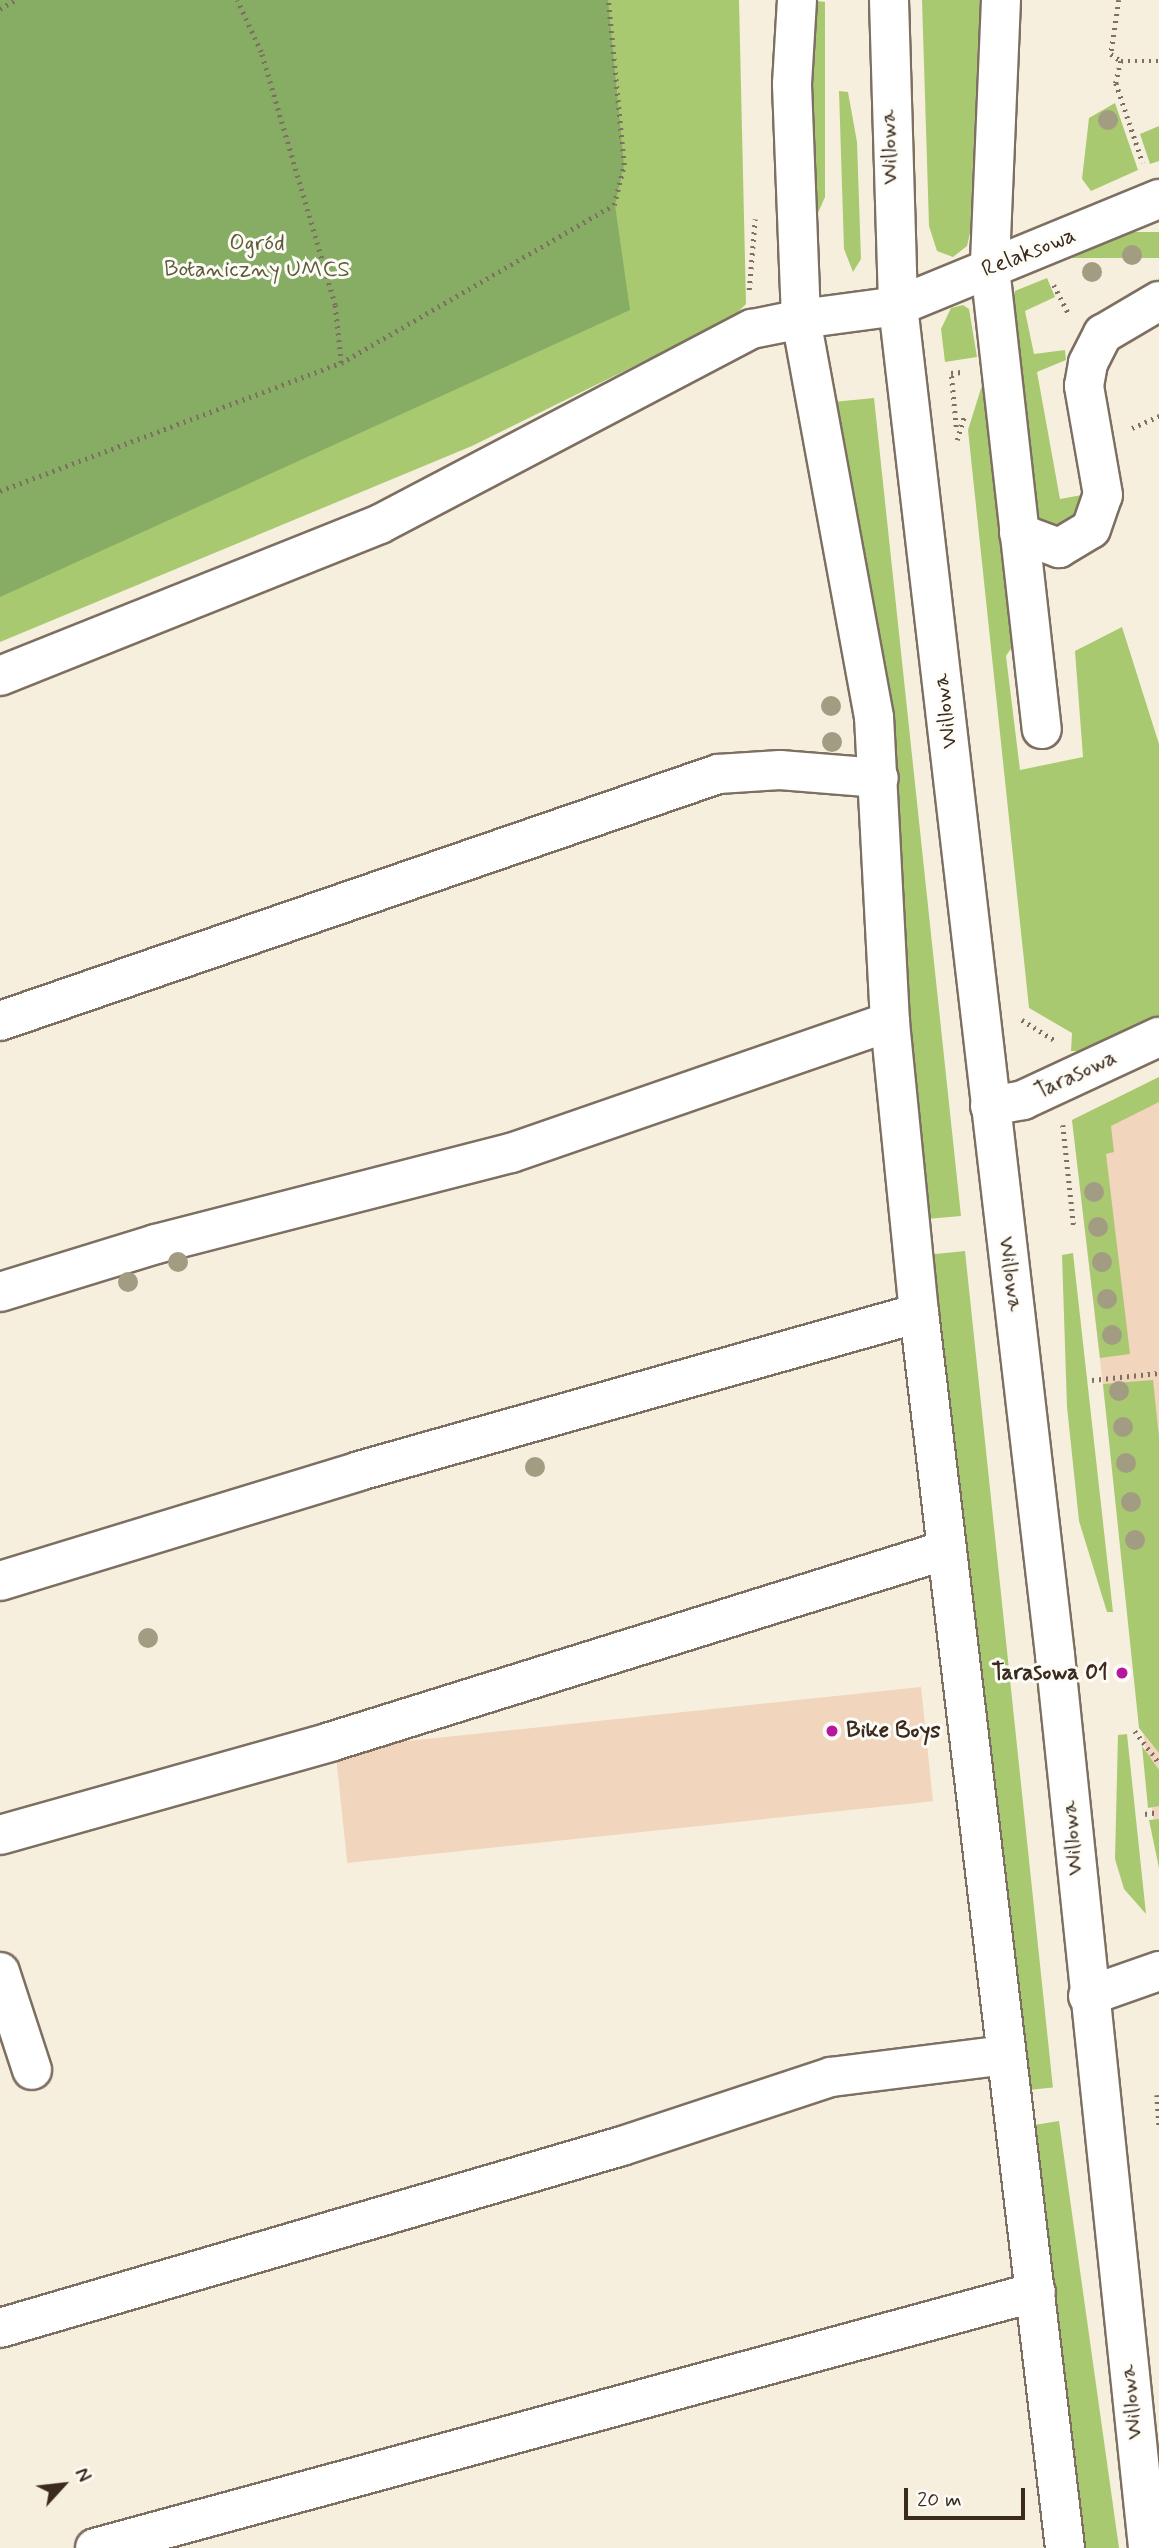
<!DOCTYPE html>
<html>
<head>
<meta charset="utf-8">
<style>
  body { margin:0 }
  #map { position:relative; width:1159px; height:2548px; overflow:hidden; background:#f7efde; font-family:Mynerve,sans-serif }
  div>[style] { position:absolute }
  .built>* { inset:0; background:#f2d5bd; transform-origin:0 0 }
  .green>* { inset:0; background:#a9c971; transform-origin:0 0 }
  .forest>* { inset:0; background:#86ad63 }
  .path>* { height:4.5px; margin-top:-2.25px; transform-origin:0; background:repeating-linear-gradient(90deg,#7d6f61 0 2px,transparent 0 7px) }
  .roads { filter:drop-shadow(2px 0 #7d6f61) drop-shadow(-2px 0 #7d6f61) drop-shadow(0 2px #7d6f61) drop-shadow(0 -2px #7d6f61) }
  .minor>* { height:38px; margin:-19px; padding:0 19px; transform-origin:19px; border-radius:19px; background:#fff }
  .trees>* { width:20px; height:20px; margin:-10px; border-radius:50%; background:#a29d82 }
  .dots>* { width:19px; height:19px; translate:-50% -50%; box-sizing:border-box; border:4px solid #fdfcf7; border-radius:50% }
  span { translate:-50% -50%; white-space:nowrap; text-align:center; line-height:1.15; -webkit-text-stroke:6px #fdfcf7; paint-order:stroke }
  .street-label { font-size:23px; color:#3b2a1e }
  .park-label { font-size:23px; color:#5c5a37 }
  .poi-label { font-size:23px; color:#3b2a1e; font-weight:700 }
  .right { translate:-100% -50%; text-align:right }
  .left { translate:0 -50%; text-align:left }
  .north { position:absolute; left:28px; top:2450px; width:70px; height:70px; -webkit-text-stroke:5px #fdfcf7; paint-order:stroke; rotate:63deg; font-size:19px; font-weight:700; line-height:28px; text-align:center; color:#3b2a1e }
  .north::after { content:''; display:block; margin:auto; width:24px; height:32px; background:#3b2a1e; clip-path:polygon(50% 0,100% 100%,50% 72%,0 100%) }
  .scale { position:absolute; left:904px; top:2488px; width:121px; height:32px; box-sizing:border-box; border:4px solid #3b2a1e; border-top:0; padding-left:9px; font-size:21px; line-height:24px; white-space:nowrap; color:#3b2a1e; -webkit-text-stroke:5px #fdfcf7; paint-order:stroke }
</style>
</head>
<body>
<div id="map">
  <div class="built">
    <i style="clip-path:polygon(1159px 1077px,1159px 1868px,1072px 1120px)"></i>
    <i style="left:921px;top:1687px;width:115px;height:589px;rotate:84deg"></i>
  </div>
  <div class="green">
    <i style="clip-path:polygon(0 0,739px 0,746px 304px,732px 318px,472px 446px,0 642px)"></i>
    <i style="clip-path:polygon(810px 0,825px 2px,825px 197px,818px 213px,811px 196px)"></i>
    <i style="clip-path:polygon(922px 0,980px 0,970px 233px,967px 246px,953px 257px,937px 251px,929px 226px)"></i>
    <i style="clip-path:polygon(839px 91px,848px 92px,857px 142px,861px 259px,853px 272px,844px 249px)"></i>
    <i style="clip-path:polygon(1115px 103px,1138px 170px,1091px 191px,1082px 179px,1089px 118px)"></i>
    <i style="clip-path:polygon(1159px 126px,1159px 161px,1150px 164px,1140px 134px)"></i>
    <i style="left:1159px;top:232px;width:26px;height:112px;rotate:90deg"></i>
    <i style="clip-path:polygon(1047px 278px,1055px 297px,1025px 311px,1034px 354px,1065px 350px,1066px 360px,1037px 372px,1060px 499px,1082px 495px,1083px 508px,1077px 521px,1041px 532px,1011px 304px,1015px 291px)"></i>
    <i style="clip-path:polygon(963px 305px,969px 309px,977px 357px,945px 362px,941px 329px,951px 308px)"></i>
    <i style="clip-path:polygon(983px 382px,1020px 635px,1006px 656px,1020px 770px,1083px 757px,1075px 651px,1122px 627px,1159px 744px,1159px 1016px,1079px 1051px,1071px 1051px,1072px 1033px,1029px 1008px,968px 430px)"></i>
    <i style="clip-path:polygon(874px 398px,961px 1216px,927px 1219px,833px 402px)"></i>
    <i style="clip-path:polygon(1159px 1077px,1159px 1102px,1111px 1126px,1114px 1152px,1106px 1154px,1130px 1354px,1100px 1358px,1072px 1120px)"></i>
    <i style="left:965px;top:1251px;width:841px;height:32px;rotate:84deg"></i>
    <i style="clip-path:polygon(1073px 1253px,1113px 1612px,1107px 1612px,1079px 1521px,1067px 1407px,1062px 1255px)"></i>
    <i style="clip-path:polygon(1153px 1380px,1159px 1437px,1159px 1753px,1139px 1728px,1103px 1384px)"></i>
    <i style="clip-path:polygon(1127px 1734px,1146px 1914px,1124px 1889px,1115px 1859px,1118px 1735px)"></i>
    <i style="clip-path:polygon(1142px 1746px,1159px 1770px,1159px 1806px,1148px 1808px)"></i>
    <i style="clip-path:polygon(1159px 1819px,1159px 1868px,1149px 1820px)"></i>
    <i style="clip-path:polygon(1059px 2121px,1119px 2548px,1084px 2548px,1034px 2125px)"></i>
  </div>
  <div class="forest">
    <i style="clip-path:polygon(0 0,608px 0,624px 165px,615px 205px,630px 310px,0 597px)"></i>
  </div>
  <div class="path">
    <i style="left:1119px;top:0;width:55px;rotate:98.4deg"></i>
    <i style="left:1111px;top:54px;width:12px;rotate:35deg"></i>
    <i style="left:1121px;top:61px;width:23px;rotate:103deg"></i>
    <i style="left:1116px;top:83px;width:84px;rotate:71.4deg"></i>
    <i style="left:0;top:9px;width:17px;rotate:-31deg"></i>
    <i style="left:1121px;top:61px;width:38px"></i>
    <i style="left:1054px;top:285px;width:34px;rotate:63deg"></i>
    <i style="left:749px;top:290px;width:71px;rotate:-85.2deg"></i>
    <i style="left:341px;top:363px;width:315px;rotate:-30.1deg"></i>
    <i style="left:614px;top:205px;width:41px;rotate:-76deg"></i>
    <i style="left:624px;top:165px;width:166px;rotate:-95.5deg"></i>
    <i style="left:956px;top:427px;width:54px;rotate:-95.3deg"></i>
    <i style="left:951px;top:373px;width:11px;rotate:-5deg"></i>
    <i style="left:1132px;top:428px;width:30px;rotate:-24deg"></i>
    <i style="left:957px;top:440px;width:27px;rotate:-73deg"></i>
    <i style="left:0;top:491px;width:364px;rotate:-20.6deg"></i>
    <i style="left:341px;top:363px;width:58px;rotate:-95.9deg"></i>
    <i style="left:335px;top:305px;width:264px;rotate:-106.3deg"></i>
    <i style="left:261px;top:52px;width:57px;rotate:-114.8deg"></i>
    <i style="left:1022px;top:1020px;width:40px;rotate:32deg"></i>
    <i style="left:1063px;top:1125px;width:104px;rotate:83.9deg"></i>
    <i style="left:1092px;top:1380px;width:67px;rotate:-6deg"></i>
    <i style="left:1135px;top:1731px;width:40px;rotate:53deg"></i>
    <i style="left:1145px;top:1814px;width:14px;rotate:-8deg"></i>
    <i style="left:1157px;top:2095px;width:31px;rotate:86deg"></i>
  </div>
  <div class="roads">
    <div class="minor">
      <i style="left:889px;top:0;width:306px;rotate:88.3deg"></i>
      <i style="left:898px;top:306px;width:1358px;rotate:83.36deg"></i>
      <i style="left:1055px;top:1655px;width:898px;rotate:84.05deg"></i>
      <i style="left:1001px;top:0;width:268px;rotate:92.4deg"></i>
      <i style="left:990px;top:268px;width:464px;rotate:83.6deg"></i>
      <i style="left:1019px;top:533px;width:43px;rotate:20.6deg"></i>
      <i style="left:1059px;top:548px;width:37px;rotate:-31deg"></i>
      <i style="left:1091px;top:529px;width:36px;rotate:-71deg"></i>
      <i style="left:1103px;top:495px;width:111px;rotate:-99.9deg"></i>
      <i style="left:1084px;top:386px;width:23px;rotate:-80deg"></i>
      <i style="left:1088px;top:363px;width:33px;rotate:-63deg"></i>
      <i style="left:1103px;top:334px;width:65px;rotate:-30.5deg"></i>
      <i style="left:0;top:676px;width:409px;rotate:-21.8deg"></i>
      <i style="left:380px;top:524px;width:420px;rotate:-27.7deg"></i>
      <i style="left:752px;top:329px;width:50px;rotate:-11.5deg"></i>
      <i style="left:801px;top:319px;width:235px;rotate:-92.2deg"></i>
      <i style="left:792px;top:84px;width:84px;rotate:-86.6deg"></i>
      <i style="left:0;top:1021px;width:759px;rotate:-18.98deg"></i>
      <i style="left:718px;top:774px;width:62px;rotate:-3.7deg"></i>
      <i style="left:780px;top:770px;width:99px;rotate:4.6deg"></i>
      <i style="left:990px;top:1106px;width:34px;rotate:-10deg"></i>
      <i style="left:1023px;top:1100px;width:150px;rotate:-24.9deg"></i>
      <i style="left:0;top:1292px;width:163px;rotate:-17.1deg"></i>
      <i style="left:156px;top:1244px;width:366px;rotate:-14.4deg"></i>
      <i style="left:511px;top:1153px;width:401px;rotate:-19.1deg"></i>
      <i style="left:0;top:1581px;width:375px;rotate:-17deg"></i>
      <i style="left:359px;top:1471px;width:582px;rotate:-15.76deg"></i>
      <i style="left:0;top:1835px;width:343px;rotate:-15.7deg"></i>
      <i style="left:330px;top:1742px;width:645px;rotate:-17.31deg"></i>
      <i style="left:0;top:1972px;width:103px;rotate:71.9deg"></i>
      <i style="left:1088px;top:1996px;width:75px;rotate:-19.4deg"></i>
      <i style="left:0;top:2328px;width:648px;rotate:-16.31deg"></i>
      <i style="left:622px;top:2146px;width:220px;rotate:-18.3deg"></i>
      <i style="left:831px;top:2077px;width:176px;rotate:-7.2deg"></i>
      <i style="left:95px;top:2548px;width:975px;rotate:-15.22deg"></i>
      <i style="left:1065px;top:2548px;width:1244px;rotate:-96.74deg"></i>
      <i style="left:919px;top:1313px;width:292px;rotate:-95.7deg"></i>
      <i style="left:890px;top:1022px;width:305px;rotate:-93deg"></i>
      <i style="left:874px;top:717px;width:405px;rotate:-100.4deg"></i>
      <i style="left:801px;top:319px;width:98px;rotate:-7.6deg"></i>
      <i style="left:898px;top:306px;width:282px;rotate:-22.3deg"></i>
    </div>
  </div>
  <div class="trees">
    <i style="left:1108px;top:120px"></i>
    <i style="left:1132px;top:255px"></i>
    <i style="left:1092px;top:272px"></i>
    <i style="left:831px;top:706px"></i>
    <i style="left:832px;top:742px"></i>
    <i style="left:1094px;top:1192px"></i>
    <i style="left:1098px;top:1227px"></i>
    <i style="left:178px;top:1262px"></i>
    <i style="left:1102px;top:1262px"></i>
    <i style="left:128px;top:1282px"></i>
    <i style="left:1107px;top:1299px"></i>
    <i style="left:1112px;top:1335px"></i>
    <i style="left:1119px;top:1391px"></i>
    <i style="left:1123px;top:1427px"></i>
    <i style="left:1126px;top:1463px"></i>
    <i style="left:535px;top:1467px"></i>
    <i style="left:1131px;top:1502px"></i>
    <i style="left:1135px;top:1540px"></i>
    <i style="left:148px;top:1638px"></i>
  </div>
  <div class="dots">
    <i style="left:1122px;top:1673px;background:#b5179e"></i>
    <i style="left:832px;top:1731px;background:#b5179e"></i>
  </div>
  <div class="street-label">
    <span style="left:890px;top:147px;rotate:-92deg">Willowa</span>
    <span style="left:1029px;top:253px;rotate:-22deg">Relaksowa</span>
    <span style="left:946px;top:711px;rotate:-97deg">Willowa</span>
    <span style="left:1076px;top:1075px;rotate:-25deg">Tarasowa</span>
    <span style="left:1010px;top:1274px;rotate:82deg">Willowa</span>
    <span style="left:1073px;top:1838px;rotate:-95deg">Willowa</span>
    <span style="left:1132px;top:2402px;rotate:-96deg">Willowa</span>
  </div>
  <div class="park-label">
    <span style="left:257px;top:257px">Ogród<br>Botaniczny UMCS</span>
  </div>
  <div class="poi-label">
    <span class="right" style="left:1108px;top:1673px">Tarasowa 01</span>
    <span class="left" style="left:846px;top:1731px">Bike Boys</span>
  </div>
  <div class="north">N</div>
  <div class="scale">20 m</div>
</div>
</body>
</html>
